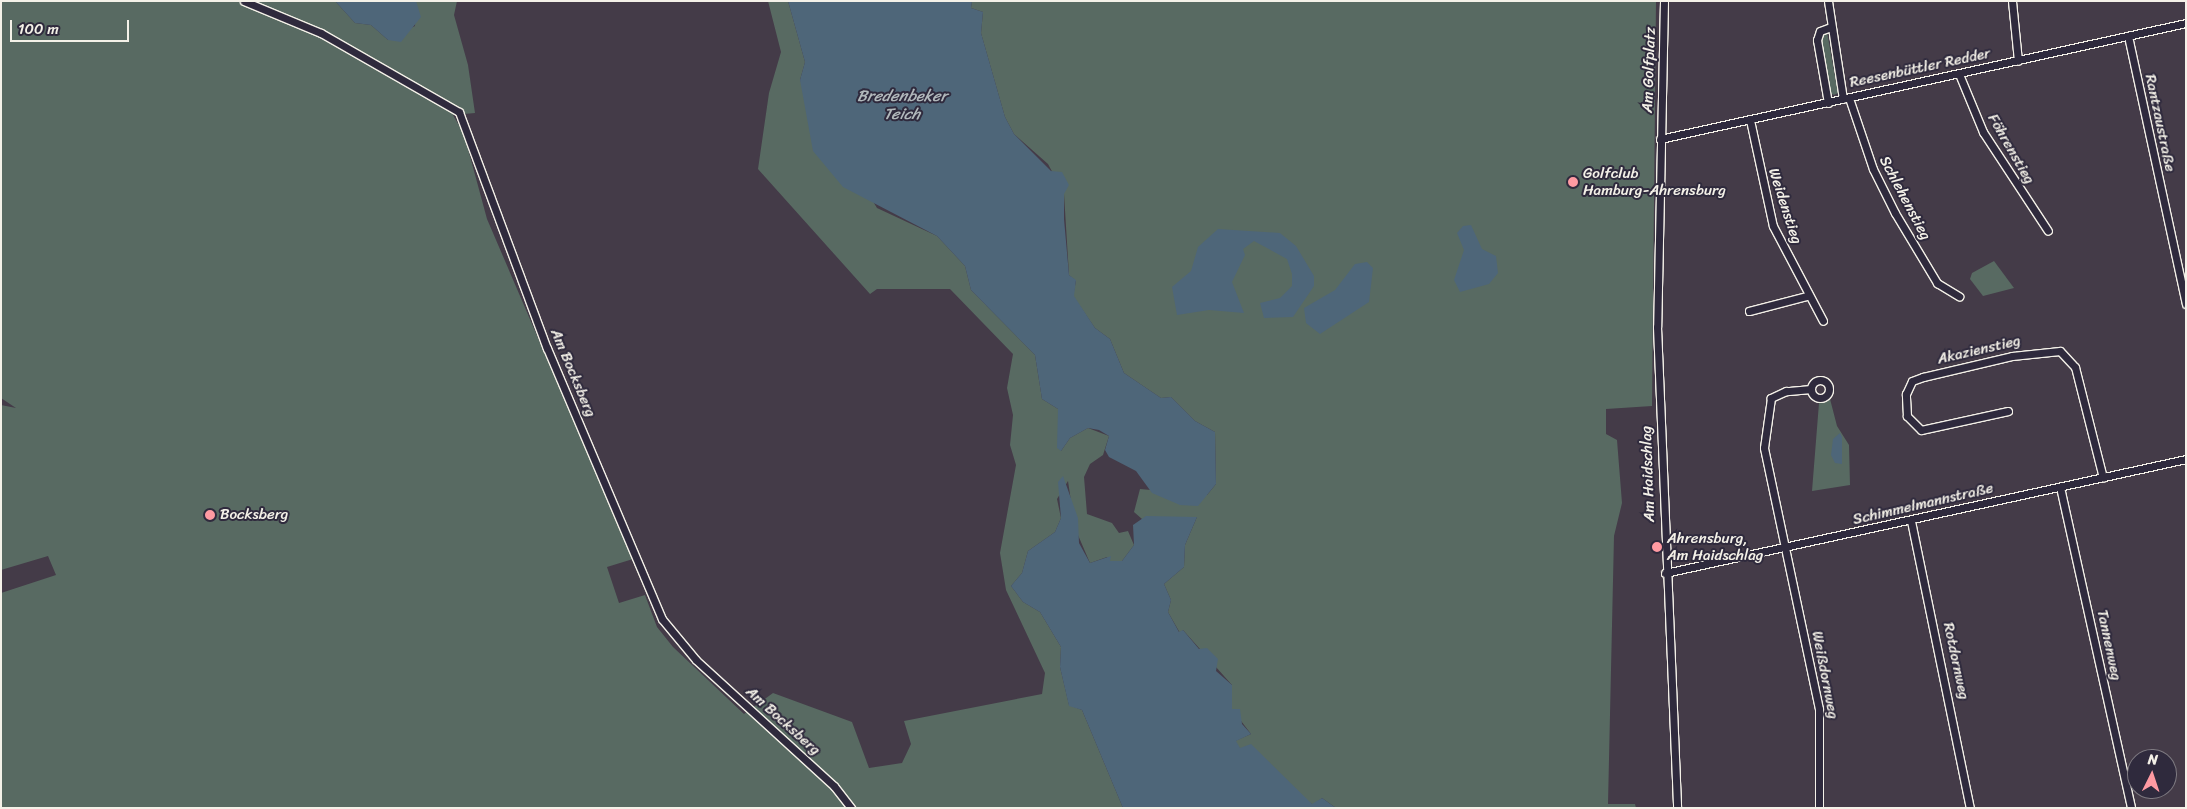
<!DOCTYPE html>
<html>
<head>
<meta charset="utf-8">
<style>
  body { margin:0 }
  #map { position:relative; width:2187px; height:809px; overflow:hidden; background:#443b48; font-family:Sriracha,sans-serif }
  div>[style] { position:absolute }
  .green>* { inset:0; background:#586a62 }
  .water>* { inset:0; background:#4e6679 }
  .roads { filter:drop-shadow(1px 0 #f4f1e8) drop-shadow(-1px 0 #f4f1e8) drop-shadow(0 1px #f4f1e8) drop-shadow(0 -1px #f4f1e8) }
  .street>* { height:7px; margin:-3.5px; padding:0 3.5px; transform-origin:3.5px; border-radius:3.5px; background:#2f2a3d }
  .street>.ring { margin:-3.5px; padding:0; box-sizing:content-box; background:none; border:7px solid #2f2a3d; border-radius:50% }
  .dots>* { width:14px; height:14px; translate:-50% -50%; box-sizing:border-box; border:2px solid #2f2a3d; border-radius:50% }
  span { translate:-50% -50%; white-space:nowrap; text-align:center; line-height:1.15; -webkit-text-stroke:4px #2f2a3d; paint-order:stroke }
  .street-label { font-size:15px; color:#f4f1e8 }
  .poi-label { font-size:15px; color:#f4f1e8 }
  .left { translate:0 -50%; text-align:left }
  .water-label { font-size:16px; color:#b2b9bc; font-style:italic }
  .frame { position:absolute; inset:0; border:2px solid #f4f1e8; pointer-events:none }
  .north { position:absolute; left:2127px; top:749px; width:50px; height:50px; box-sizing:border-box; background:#2f2a3d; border:1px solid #7e7a81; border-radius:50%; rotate:4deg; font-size:14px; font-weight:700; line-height:20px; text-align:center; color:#f4f1e8 }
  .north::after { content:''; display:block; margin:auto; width:18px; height:22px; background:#ff9aa2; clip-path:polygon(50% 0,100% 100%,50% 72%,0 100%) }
  .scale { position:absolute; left:10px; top:20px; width:119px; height:22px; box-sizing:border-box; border:2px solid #f4f1e8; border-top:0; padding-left:6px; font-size:15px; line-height:18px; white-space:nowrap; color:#f4f1e8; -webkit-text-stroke:4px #2f2a3d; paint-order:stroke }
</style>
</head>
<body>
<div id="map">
  <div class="green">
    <i style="clip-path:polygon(1px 1px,335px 1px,355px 23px,371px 25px,388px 40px,415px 26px,416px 1px,457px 1px,454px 15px,468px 65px,475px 113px,453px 115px,464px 134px,487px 219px,633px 559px,607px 567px,619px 603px,645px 595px,657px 627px,673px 647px,744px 714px,773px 693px,852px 722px,869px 768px,902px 763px,911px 744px,904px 721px,1042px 694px,1045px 673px,1006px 590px,1000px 553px,1016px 465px,1010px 445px,1013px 415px,1007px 388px,1013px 354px,950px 289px,877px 289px,870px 294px,758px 169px,769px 93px,781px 52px,768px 1px,788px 1px,805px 62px,800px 80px,877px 208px,937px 236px,965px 266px,971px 290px,1035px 355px,1042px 399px,1058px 409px,1061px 451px,1070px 438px,1088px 428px,1109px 436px,1103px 455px,1090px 464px,1084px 477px,1087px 514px,1112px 523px,1119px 533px,1128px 531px,1134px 545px,1122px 561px,1110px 561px,1107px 557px,1090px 563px,1075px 528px,1068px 481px,1057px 499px,1061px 518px,1055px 532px,1028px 551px,1022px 573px,1011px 586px,1023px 602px,1040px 612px,1061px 647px,1060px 667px,1069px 705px,1082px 710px,1123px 808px,1px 808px,1px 593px,56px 575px,48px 556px,1px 570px,1px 405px,16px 408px,1px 398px)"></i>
    <i style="clip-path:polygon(972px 1px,1656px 1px,1652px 406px,1606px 409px,1606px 434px,1617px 440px,1622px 503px,1614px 536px,1608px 804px,1635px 804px,1636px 808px,1336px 808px,1322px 798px,1313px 805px,1240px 749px,1235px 741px,1251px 734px,1232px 709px,1232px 685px,1183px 630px,1180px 633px,1168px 612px,1171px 600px,1164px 584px,1184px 567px,1185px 545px,1197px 517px,1142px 519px,1134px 512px,1140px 489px,1207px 495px,1216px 484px,1215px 432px,1195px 421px,1171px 397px,1161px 398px,1124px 373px,1110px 339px,1095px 328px,1073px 296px,1076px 281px,1069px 275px,1064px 194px,1048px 164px,1014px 134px,1005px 117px,981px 33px,983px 12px,971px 8px)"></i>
    <i style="clip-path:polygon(1827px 32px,1838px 93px,1834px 95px,1829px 92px,1819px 39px,1821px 33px)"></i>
    <i style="clip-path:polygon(1994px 261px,2014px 288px,1983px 296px,1970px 279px,1972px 273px)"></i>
    <i style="clip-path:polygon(1830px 399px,1837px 426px,1849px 445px,1850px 485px,1812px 491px,1819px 403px)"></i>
  </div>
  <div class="water">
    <i style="clip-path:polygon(335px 1px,416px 1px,421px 17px,401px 42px,388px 40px,371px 25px,355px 23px)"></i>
    <i style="clip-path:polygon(788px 1px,972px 1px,971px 8px,983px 12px,981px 33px,1005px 117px,1014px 134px,1051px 171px,1062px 172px,1069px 185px,1064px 194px,1064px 219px,1069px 275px,1076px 280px,1074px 296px,1095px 328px,1110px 339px,1124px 373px,1161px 398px,1171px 397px,1195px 421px,1215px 432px,1216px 484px,1198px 506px,1180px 505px,1152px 493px,1136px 471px,1109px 457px,1105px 450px,1109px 436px,1099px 430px,1088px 428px,1070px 438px,1061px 451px,1057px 448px,1058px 409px,1042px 399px,1035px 355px,971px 290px,965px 266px,937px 236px,843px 187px,813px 151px,800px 80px,805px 62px)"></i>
    <i style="clip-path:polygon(1471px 225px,1482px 249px,1496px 256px,1498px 273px,1489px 284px,1460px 292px,1454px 280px,1464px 250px,1457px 233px,1463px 226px)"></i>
    <i style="clip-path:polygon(1218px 229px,1280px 233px,1296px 246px,1314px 276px,1314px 286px,1293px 317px,1264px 318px,1260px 303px,1280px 298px,1292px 286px,1292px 274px,1287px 259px,1254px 241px,1243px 249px,1245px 255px,1232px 282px,1244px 313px,1209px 310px,1177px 315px,1172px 287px,1191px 271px,1198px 247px)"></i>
    <i style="clip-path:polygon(1355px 264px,1367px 262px,1373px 268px,1369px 302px,1320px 334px,1306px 323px,1304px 308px,1335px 290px)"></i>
    <i style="clip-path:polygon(1840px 433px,1842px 437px,1842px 464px,1835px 463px,1831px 455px,1833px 439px)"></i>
    <i style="clip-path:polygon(1063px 476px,1078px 518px,1079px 543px,1090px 563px,1111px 556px,1110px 561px,1122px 561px,1134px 545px,1133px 525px,1146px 516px,1197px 517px,1185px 545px,1184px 567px,1164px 584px,1171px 600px,1168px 612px,1179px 632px,1183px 630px,1199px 649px,1207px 648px,1218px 659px,1216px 671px,1232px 685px,1232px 709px,1240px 709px,1242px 724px,1251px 734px,1236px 741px,1240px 748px,1251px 744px,1312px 804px,1322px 798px,1336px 808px,1123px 808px,1082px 710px,1069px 706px,1060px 667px,1061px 647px,1040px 612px,1023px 602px,1011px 586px,1022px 573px,1028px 551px,1055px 532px,1061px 518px,1058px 482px)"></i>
  </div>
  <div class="roads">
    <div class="street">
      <i style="left:244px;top:1px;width:83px;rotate:22.6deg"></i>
      <i style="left:321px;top:33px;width:159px;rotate:29.8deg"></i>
      <i style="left:459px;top:112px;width:252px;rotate:69.6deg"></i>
      <i style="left:547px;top:348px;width:294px;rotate:67deg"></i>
      <i style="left:662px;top:619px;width:53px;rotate:50.3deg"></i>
      <i style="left:696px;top:660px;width:187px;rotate:42.4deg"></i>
      <i style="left:834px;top:786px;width:28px;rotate:52deg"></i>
      <i style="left:1664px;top:1px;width:326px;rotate:91.2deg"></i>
      <i style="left:1657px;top:327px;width:481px;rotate:87.6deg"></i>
      <i style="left:1828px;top:1px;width:99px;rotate:81.3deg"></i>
      <i style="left:2012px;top:1px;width:60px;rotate:84.3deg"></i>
      <i style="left:2128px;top:36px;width:274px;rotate:77.8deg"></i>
      <i style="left:1959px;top:74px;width:63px;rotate:67.5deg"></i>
      <i style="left:1983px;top:132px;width:118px;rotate:56.7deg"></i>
      <i style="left:1849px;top:98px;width:75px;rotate:71.3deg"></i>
      <i style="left:1873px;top:169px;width:49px;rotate:63.4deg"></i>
      <i style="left:1895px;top:213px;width:82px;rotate:59deg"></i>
      <i style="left:1937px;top:283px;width:26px;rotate:31deg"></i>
      <i style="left:1828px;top:103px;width:64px;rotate:-99.9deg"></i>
      <i style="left:1817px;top:40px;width:9px;rotate:-72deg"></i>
      <i style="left:1820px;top:31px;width:12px;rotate:-20deg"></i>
      <i style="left:1750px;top:120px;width:108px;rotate:77.8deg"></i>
      <i style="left:1773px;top:226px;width:107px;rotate:62.2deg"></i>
      <i style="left:1660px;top:139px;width:539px;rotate:-12.44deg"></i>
      <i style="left:1749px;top:311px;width:60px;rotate:-14.5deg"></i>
      <i class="ring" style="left:1811px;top:380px;width:11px;height:11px"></i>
      <i style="left:1811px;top:389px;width:25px;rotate:175deg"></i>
      <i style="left:1786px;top:391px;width:17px;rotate:155deg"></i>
      <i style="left:1771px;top:398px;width:50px;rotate:98deg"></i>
      <i style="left:1764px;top:448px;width:267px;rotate:78.1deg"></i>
      <i style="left:1819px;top:709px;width:99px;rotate:90deg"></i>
      <i style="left:2008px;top:411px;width:89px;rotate:167.7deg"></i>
      <i style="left:1921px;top:430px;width:20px;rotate:-135deg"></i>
      <i style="left:1907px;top:416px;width:22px;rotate:-93deg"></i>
      <i style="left:1906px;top:394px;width:14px;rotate:-65deg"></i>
      <i style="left:1912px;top:381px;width:12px;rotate:-20deg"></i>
      <i style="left:1923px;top:377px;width:91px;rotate:-13.3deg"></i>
      <i style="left:2012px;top:356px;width:48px;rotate:-5.9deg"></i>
      <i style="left:2060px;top:351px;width:22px;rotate:47deg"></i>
      <i style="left:2075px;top:367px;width:114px;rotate:75.8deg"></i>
      <i style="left:2060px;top:487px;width:329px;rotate:77.5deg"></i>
      <i style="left:1911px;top:521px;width:293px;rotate:78.4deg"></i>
      <i style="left:1665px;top:573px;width:533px;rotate:-12.34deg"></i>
    </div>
  </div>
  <div class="dots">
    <i style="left:1573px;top:182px;background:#ff9aa2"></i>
    <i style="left:210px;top:515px;background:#ff9aa2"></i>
    <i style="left:1657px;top:547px;background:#ff9aa2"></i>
  </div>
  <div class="street-label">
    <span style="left:1920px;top:68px;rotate:-12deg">Reesenbüttler Redder</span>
    <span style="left:1649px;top:70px;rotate:-88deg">Am Golfplatz</span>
    <span style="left:2160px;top:123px;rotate:78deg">Rantzaustraße</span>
    <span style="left:2011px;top:149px;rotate:60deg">Föhrenstieg</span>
    <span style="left:1905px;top:198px;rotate:62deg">Schlehenstieg</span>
    <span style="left:1785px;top:206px;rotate:72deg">Weidenstieg</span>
    <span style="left:1979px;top:350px;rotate:-13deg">Akazienstieg</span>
    <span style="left:573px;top:373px;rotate:67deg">Am Bocksberg</span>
    <span style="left:1648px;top:474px;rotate:-92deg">Am Haidschlag</span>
    <span style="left:1923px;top:504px;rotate:-13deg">Schimmelmannstraße</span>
    <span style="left:2109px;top:645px;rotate:78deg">Tannenweg</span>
    <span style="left:1956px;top:661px;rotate:78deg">Rotdornweg</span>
    <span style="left:1825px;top:675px;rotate:79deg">Weißdornweg</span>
    <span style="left:783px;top:721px;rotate:42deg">Am Bocksberg</span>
  </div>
  <div class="poi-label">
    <span class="left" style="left:1583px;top:182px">Golfclub<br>Hamburg-Ahrensburg</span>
    <span class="left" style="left:220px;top:515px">Bocksberg</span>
    <span class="left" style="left:1667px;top:547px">Ahrensburg,<br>Am Haidschlag</span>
  </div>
  <div class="water-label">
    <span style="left:902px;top:105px">Bredenbeker<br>Teich</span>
  </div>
  <div class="frame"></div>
  <div class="north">N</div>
  <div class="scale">100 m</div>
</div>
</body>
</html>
